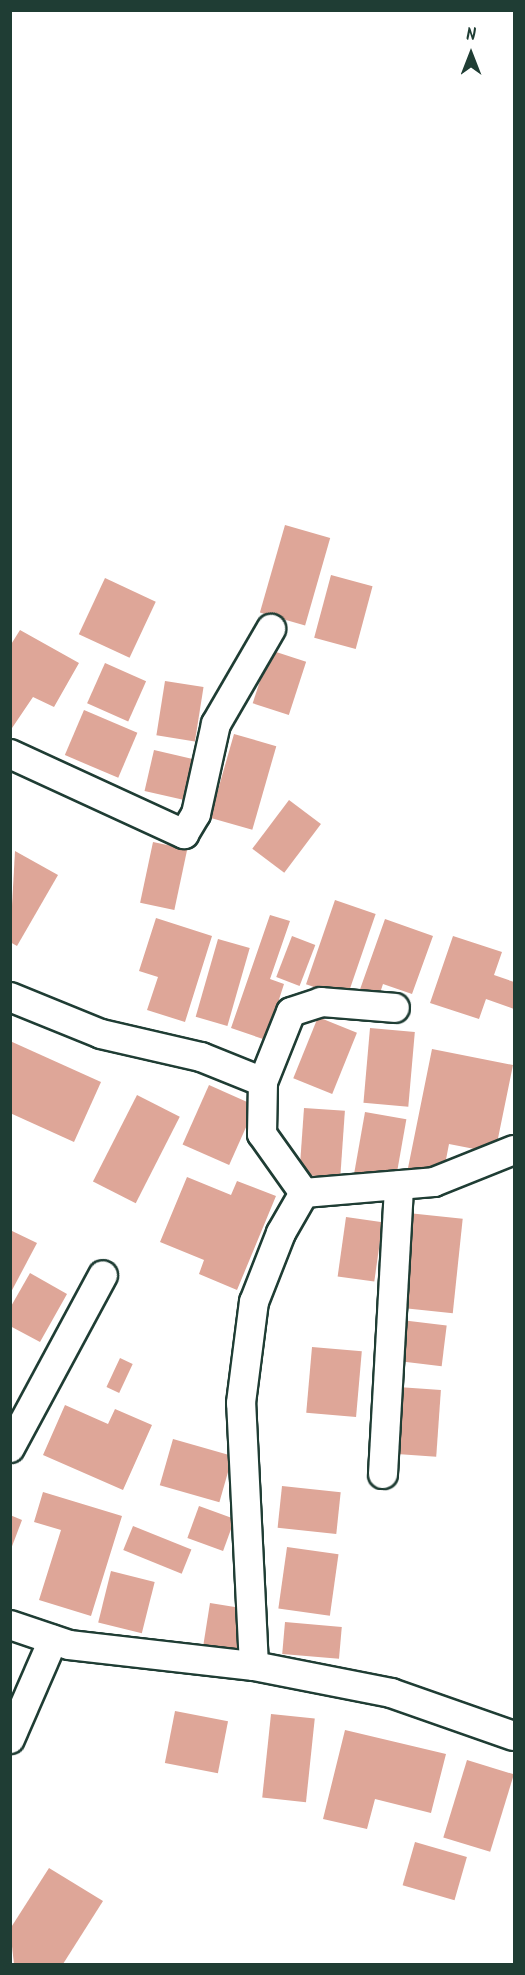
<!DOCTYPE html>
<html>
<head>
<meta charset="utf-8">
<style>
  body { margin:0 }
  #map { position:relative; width:525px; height:1975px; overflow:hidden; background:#fff; font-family:Kalam,sans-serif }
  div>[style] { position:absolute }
  .building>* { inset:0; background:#dea698; transform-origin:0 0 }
  .roads { filter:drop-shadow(2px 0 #1f3d34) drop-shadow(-2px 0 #1f3d34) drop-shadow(0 2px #1f3d34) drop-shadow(0 -2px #1f3d34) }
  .minor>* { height:28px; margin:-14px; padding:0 14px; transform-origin:14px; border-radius:14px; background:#fff }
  span { translate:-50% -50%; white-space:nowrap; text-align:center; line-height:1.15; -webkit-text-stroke:4.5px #fff; paint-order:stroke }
  .frame { position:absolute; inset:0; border:12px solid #1f3d34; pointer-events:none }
  .north { position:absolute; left:441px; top:24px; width:60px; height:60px; -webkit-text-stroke:4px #fff; paint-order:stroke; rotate:0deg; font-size:16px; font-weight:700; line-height:24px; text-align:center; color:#1f3d34 }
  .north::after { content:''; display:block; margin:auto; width:21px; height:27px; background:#1f3d34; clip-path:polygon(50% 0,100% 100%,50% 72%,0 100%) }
</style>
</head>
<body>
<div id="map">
  <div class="building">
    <i style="left:285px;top:525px;width:47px;height:91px;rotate:16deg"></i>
    <i style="left:331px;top:575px;width:43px;height:65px;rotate:15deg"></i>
    <i style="left:105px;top:578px;width:56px;height:62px;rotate:25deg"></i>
    <i style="clip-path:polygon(20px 630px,79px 663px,54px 707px,33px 697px,10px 731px,10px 646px)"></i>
    <i style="left:270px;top:650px;width:38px;height:56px;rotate:18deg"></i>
    <i style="left:105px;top:663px;width:45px;height:44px;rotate:24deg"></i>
    <i style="left:165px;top:681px;width:39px;height:55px;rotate:9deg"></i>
    <i style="left:84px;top:710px;width:58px;height:49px;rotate:23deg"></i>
    <i style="left:234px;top:734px;width:44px;height:87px;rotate:16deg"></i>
    <i style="left:154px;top:750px;width:43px;height:42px;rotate:13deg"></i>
    <i style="left:289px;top:800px;width:40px;height:61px;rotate:37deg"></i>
    <i style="left:153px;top:842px;width:35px;height:62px;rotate:12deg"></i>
    <i style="clip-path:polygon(15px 851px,58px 875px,17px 946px,10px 942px)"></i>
    <i style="left:335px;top:900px;width:43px;height:89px;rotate:19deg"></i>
    <i style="clip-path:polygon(270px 915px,290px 921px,270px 979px,284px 984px,266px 1040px,231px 1028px)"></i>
    <i style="clip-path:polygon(156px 918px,212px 936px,185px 1022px,147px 1010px,158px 977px,139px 971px)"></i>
    <i style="clip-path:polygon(385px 919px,433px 936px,412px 994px,383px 984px,377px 1002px,358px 995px)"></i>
    <i style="left:292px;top:936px;width:25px;height:44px;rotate:21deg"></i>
    <i style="clip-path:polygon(453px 936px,502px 952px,494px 975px,514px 982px,514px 1009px,486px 999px,479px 1019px,430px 1003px)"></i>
    <i style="left:218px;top:939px;width:33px;height:81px;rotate:16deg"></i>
    <i style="left:318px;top:1017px;width:42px;height:66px;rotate:22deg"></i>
    <i style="left:370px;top:1028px;width:45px;height:75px;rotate:5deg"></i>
    <i style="clip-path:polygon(10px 1041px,101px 1082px,74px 1142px,10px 1113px)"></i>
    <i style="clip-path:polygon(432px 1049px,513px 1065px,495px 1153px,449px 1144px,443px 1175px,408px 1168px)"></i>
    <i style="left:209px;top:1085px;width:51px;height:65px;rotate:24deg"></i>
    <i style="left:137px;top:1095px;width:48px;height:97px;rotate:27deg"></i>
    <i style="left:304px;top:1108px;width:41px;height:67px;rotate:4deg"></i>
    <i style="left:365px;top:1112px;width:42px;height:64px;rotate:10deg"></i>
    <i style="clip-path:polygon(187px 1177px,231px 1195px,237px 1181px,276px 1196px,237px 1290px,199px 1274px,204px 1260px,160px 1242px)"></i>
    <i style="left:408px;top:1213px;width:55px;height:95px;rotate:6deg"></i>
    <i style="left:346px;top:1217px;width:37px;height:60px;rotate:8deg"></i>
    <i style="clip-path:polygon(10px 1230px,37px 1243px,10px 1294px)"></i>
    <i style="clip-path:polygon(30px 1273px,67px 1294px,40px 1342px,10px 1326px,10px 1308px)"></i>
    <i style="left:401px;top:1320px;width:46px;height:41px;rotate:7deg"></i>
    <i style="left:312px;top:1347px;width:50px;height:66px;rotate:5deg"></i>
    <i style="left:120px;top:1358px;width:14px;height:32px;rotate:25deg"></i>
    <i style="left:398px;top:1387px;width:43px;height:67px;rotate:4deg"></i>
    <i style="clip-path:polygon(65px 1405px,108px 1424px,115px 1409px,152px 1425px,123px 1490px,43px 1455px)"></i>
    <i style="left:173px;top:1439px;width:62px;height:48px;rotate:16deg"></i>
    <i style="left:282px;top:1486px;width:59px;height:42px;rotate:6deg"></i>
    <i style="clip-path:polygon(43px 1492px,122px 1516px,91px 1616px,39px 1600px,61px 1530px,34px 1522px)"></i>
    <i style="left:199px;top:1506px;width:38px;height:34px;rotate:20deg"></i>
    <i style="clip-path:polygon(10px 1515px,22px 1520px,11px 1549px,10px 1549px)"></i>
    <i style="left:133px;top:1526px;width:63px;height:26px;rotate:22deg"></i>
    <i style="left:287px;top:1547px;width:52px;height:62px;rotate:8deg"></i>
    <i style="left:111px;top:1571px;width:45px;height:53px;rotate:14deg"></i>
    <i style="left:210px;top:1603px;width:36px;height:47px;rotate:9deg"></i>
    <i style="left:285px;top:1622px;width:57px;height:32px;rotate:5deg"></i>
    <i style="left:175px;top:1711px;width:54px;height:53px;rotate:11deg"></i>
    <i style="left:271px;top:1714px;width:44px;height:84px;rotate:6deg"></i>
    <i style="clip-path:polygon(345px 1730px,446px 1754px,431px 1813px,375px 1799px,367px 1829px,323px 1819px)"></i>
    <i style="left:467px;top:1760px;width:49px;height:81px;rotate:17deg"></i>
    <i style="left:415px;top:1842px;width:54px;height:45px;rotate:16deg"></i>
    <i style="clip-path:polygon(49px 1868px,103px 1901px,63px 1964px,14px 1964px,10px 1929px)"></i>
  </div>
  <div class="roads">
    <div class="minor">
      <i style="left:10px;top:754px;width:192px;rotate:24.7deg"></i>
      <i style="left:184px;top:834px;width:23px;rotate:-59deg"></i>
      <i style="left:196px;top:814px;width:92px;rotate:-77.5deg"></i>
      <i style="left:216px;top:724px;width:110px;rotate:-59.9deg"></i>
      <i style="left:10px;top:997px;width:98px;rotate:22.1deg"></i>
      <i style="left:101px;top:1034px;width:103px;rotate:13deg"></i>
      <i style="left:201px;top:1057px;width:67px;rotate:22deg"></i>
      <i style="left:263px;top:1082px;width:52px;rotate:91.1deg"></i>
      <i style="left:262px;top:1134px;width:72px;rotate:54.6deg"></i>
      <i style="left:304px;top:1193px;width:130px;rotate:-4.8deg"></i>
      <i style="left:434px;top:1182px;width:86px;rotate:-21.8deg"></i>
      <i style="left:263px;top:1082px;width:75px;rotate:-68.2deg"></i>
      <i style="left:291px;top:1012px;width:32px;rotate:-18deg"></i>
      <i style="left:321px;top:1002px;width:74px;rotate:4.6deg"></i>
      <i style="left:10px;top:1448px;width:196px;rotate:-61.7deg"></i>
      <i style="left:383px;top:1474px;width:289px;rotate:-86.8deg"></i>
      <i style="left:10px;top:1625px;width:62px;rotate:18.7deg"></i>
      <i style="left:69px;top:1645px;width:186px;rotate:6.5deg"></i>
      <i style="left:254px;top:1666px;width:140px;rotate:11.1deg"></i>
      <i style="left:391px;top:1693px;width:130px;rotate:19.3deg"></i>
      <i style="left:254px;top:1666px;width:263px;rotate:-92.8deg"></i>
      <i style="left:241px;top:1403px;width:102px;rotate:-82.7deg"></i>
      <i style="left:254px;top:1302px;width:74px;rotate:-68.6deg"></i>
      <i style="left:281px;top:1233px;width:46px;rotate:-60.1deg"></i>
      <i style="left:10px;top:1739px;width:108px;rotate:-66.5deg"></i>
    </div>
  </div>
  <div class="frame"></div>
  <div class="north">N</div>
</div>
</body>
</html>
